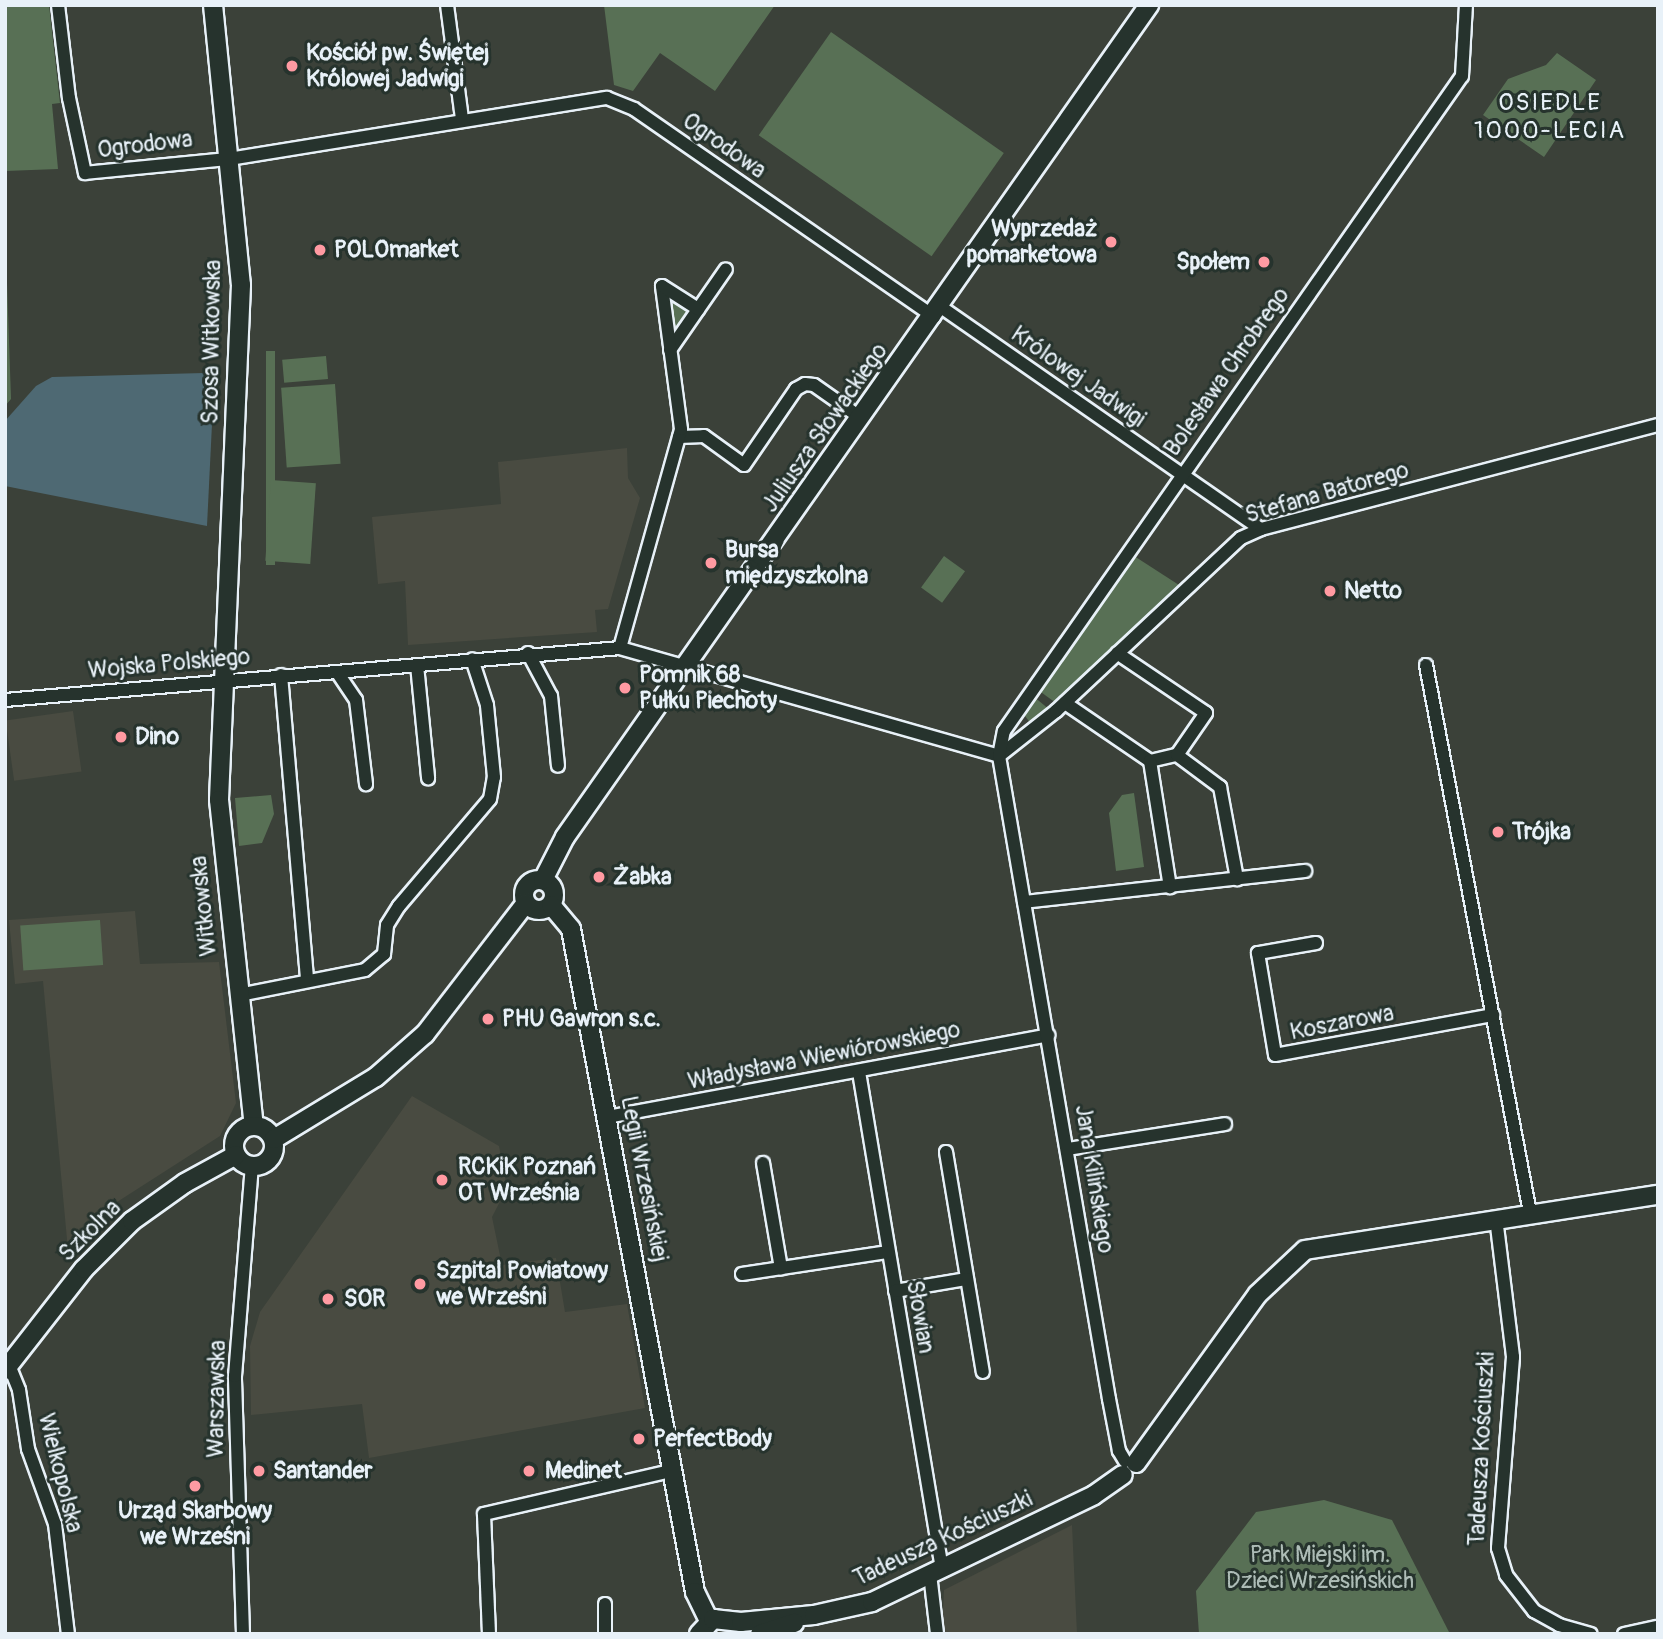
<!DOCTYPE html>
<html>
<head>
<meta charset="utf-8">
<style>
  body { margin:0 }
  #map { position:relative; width:1663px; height:1639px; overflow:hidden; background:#3b4139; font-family:Pangolin,sans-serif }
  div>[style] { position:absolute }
  .built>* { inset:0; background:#494b41; transform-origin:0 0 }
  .green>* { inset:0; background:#587055; transform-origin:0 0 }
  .water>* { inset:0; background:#4e6973 }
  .roads { filter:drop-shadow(2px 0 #e8f1f8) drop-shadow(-2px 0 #e8f1f8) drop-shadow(0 2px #e8f1f8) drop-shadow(0 -2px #e8f1f8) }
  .street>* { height:12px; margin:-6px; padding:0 6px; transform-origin:6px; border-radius:6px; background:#26332d }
  .secondary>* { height:18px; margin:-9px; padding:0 9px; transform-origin:9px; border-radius:9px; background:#26332d }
  .secondary>.ring { margin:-9px; padding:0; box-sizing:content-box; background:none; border:18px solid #26332d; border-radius:50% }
  .dots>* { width:19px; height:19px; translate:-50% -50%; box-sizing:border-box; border:4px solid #26332d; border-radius:50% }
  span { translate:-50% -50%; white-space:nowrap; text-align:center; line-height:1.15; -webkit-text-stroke:6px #26332d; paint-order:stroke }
  .poi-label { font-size:23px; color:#e8f1f8; font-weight:700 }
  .left { translate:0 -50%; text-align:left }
  .right { translate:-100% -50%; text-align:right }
  .street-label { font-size:23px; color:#e8f1f8 }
  .park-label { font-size:23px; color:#aebdb7 }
  .neighbourhood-label { font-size:24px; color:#e8f1f8; letter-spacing:2px }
  .frame { position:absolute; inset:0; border:7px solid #e8f1f8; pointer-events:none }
</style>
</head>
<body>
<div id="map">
  <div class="built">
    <i style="clip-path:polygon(627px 448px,628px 478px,640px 498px,608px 609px,595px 610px,597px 632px,408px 645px,405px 581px,378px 584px,372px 517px,501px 504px,498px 462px)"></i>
    <i style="left:73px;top:711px;width:61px;height:68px;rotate:82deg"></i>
    <i style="clip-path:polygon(135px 911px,140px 964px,219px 962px,236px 1103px,220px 1136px,103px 1211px,68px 1250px,43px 981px,15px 984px,9px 920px)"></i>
    <i style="clip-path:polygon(412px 1096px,499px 1146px,507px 1188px,492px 1217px,502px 1265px,556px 1258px,565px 1312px,627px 1304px,645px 1408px,369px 1458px,362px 1404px,251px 1415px,250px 1346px,260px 1312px)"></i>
    <i style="clip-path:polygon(1072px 1525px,1077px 1634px,942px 1634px,944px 1590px)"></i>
  </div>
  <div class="green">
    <i style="clip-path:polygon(5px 5px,49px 5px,60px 103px,52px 104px,58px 169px,5px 171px)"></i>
    <i style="clip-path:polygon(604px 5px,775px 5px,715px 91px,660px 53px,633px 91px,614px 85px)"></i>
    <i style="left:831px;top:32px;width:211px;height:126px;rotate:35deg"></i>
    <i style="clip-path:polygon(1557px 53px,1596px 80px,1544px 157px,1483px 115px,1508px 79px,1546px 65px)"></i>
    <i style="clip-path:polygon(5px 224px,11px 399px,5px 406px)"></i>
    <i style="clip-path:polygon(669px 296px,689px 310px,674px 335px)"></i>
    <i style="left:266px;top:351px;width:9px;height:214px"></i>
    <i style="left:326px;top:356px;width:23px;height:44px;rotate:85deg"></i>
    <i style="left:335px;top:384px;width:80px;height:54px;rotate:86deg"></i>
    <i style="left:271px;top:480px;width:45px;height:81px;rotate:4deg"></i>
    <i style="clip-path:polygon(1131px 554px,1179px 585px,1056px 703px,1038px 690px)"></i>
    <i style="left:944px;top:556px;width:26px;height:39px;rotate:36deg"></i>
    <i style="clip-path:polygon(1033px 696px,1050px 710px,1031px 724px,1022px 712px)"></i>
    <i style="clip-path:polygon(1134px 793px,1144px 867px,1116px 871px,1109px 813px,1122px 795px)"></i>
    <i style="clip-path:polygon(271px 795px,274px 814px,262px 843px,239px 846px,235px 798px)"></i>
    <i style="left:100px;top:920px;width:45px;height:80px;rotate:86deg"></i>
    <i style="clip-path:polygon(1324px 1500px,1392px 1520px,1450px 1634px,1199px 1634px,1196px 1591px,1256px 1512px)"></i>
  </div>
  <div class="water">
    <i style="clip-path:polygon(204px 373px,214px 383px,207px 526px,5px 486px,5px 421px,36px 386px,52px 377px)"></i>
  </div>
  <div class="roads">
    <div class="street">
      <i style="left:58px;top:5px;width:94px;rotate:83.3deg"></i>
      <i style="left:69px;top:98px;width:77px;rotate:78deg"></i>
      <i style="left:85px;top:173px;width:145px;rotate:-5.6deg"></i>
      <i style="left:229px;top:159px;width:383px;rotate:-9.2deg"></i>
      <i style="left:607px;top:98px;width:29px;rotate:22deg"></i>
      <i style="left:634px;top:109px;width:365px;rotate:34.7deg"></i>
      <i style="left:447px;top:5px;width:115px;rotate:82.5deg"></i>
      <i style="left:941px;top:307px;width:389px;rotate:34.8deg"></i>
      <i style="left:670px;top:350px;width:98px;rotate:-55.3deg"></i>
      <i style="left:679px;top:437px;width:25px;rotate:-2deg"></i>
      <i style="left:704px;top:436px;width:49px;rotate:35.9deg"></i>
      <i style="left:744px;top:465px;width:92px;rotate:-55.6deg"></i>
      <i style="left:796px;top:389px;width:10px;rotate:-29deg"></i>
      <i style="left:805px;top:384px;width:9px;rotate:6deg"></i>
      <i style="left:814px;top:385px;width:57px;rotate:35.1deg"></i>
      <i style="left:620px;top:648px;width:227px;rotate:-74.4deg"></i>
      <i style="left:681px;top:429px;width:144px;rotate:-97.6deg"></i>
      <i style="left:662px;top:286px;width:43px;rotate:32.6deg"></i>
      <i style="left:528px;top:653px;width:49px;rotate:61.9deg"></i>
      <i style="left:551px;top:696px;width:70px;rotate:84.3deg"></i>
      <i style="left:417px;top:665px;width:114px;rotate:84.4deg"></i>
      <i style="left:1426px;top:665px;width:558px;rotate:79.25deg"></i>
      <i style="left:337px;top:672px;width:34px;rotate:56deg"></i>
      <i style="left:356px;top:700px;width:85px;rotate:83.2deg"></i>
      <i style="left:281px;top:675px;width:305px;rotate:85.1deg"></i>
      <i style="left:5px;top:700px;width:617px;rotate:-4.83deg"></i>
      <i style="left:620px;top:648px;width:394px;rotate:15.9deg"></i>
      <i style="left:1065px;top:703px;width:103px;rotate:34.3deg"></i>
      <i style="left:1150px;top:761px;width:28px;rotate:-13deg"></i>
      <i style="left:1177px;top:755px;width:51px;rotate:-55.4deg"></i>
      <i style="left:1206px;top:713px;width:107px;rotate:-146deg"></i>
      <i style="left:1177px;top:755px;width:54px;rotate:36.7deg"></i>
      <i style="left:1220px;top:787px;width:94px;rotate:79.5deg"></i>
      <i style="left:999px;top:756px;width:73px;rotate:-38.3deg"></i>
      <i style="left:1056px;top:711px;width:253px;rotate:-43.1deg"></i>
      <i style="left:1241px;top:538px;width:22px;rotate:-24deg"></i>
      <i style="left:1261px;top:529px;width:410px;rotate:-14.7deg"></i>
      <i style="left:1150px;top:761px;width:128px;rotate:81deg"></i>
      <i style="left:1024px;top:902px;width:283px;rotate:-6.3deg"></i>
      <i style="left:1316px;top:943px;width:59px;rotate:170.2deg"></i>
      <i style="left:1258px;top:953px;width:103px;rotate:80.5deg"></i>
      <i style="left:1275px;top:1055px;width:222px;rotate:-10.4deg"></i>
      <i style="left:239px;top:995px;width:128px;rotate:-11.2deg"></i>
      <i style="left:365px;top:970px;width:25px;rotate:-40deg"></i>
      <i style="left:384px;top:954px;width:29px;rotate:-84deg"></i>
      <i style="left:387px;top:925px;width:22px;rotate:-58deg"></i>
      <i style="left:399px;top:906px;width:140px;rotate:-49.6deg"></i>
      <i style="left:490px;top:799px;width:22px;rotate:-80deg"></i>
      <i style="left:494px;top:777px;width:72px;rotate:-95.6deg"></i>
      <i style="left:487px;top:705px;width:48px;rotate:-108.1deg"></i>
      <i style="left:859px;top:1072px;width:504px;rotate:80.52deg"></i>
      <i style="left:607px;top:1117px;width:449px;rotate:-10.5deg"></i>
      <i style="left:1068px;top:1149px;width:159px;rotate:-9deg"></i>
      <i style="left:946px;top:1152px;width:223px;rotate:80.5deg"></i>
      <i style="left:763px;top:1163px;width:107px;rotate:80.3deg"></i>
      <i style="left:1496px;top:1218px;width:140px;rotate:83deg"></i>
      <i style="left:1513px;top:1357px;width:192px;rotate:94.5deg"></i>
      <i style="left:1498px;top:1548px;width:28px;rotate:73deg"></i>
      <i style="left:1506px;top:1575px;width:46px;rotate:52.1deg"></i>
      <i style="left:1534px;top:1611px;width:29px;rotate:29deg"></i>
      <i style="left:1559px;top:1625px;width:33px;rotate:16deg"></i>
      <i style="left:742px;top:1274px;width:148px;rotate:-8.6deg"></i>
      <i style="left:895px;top:1291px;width:73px;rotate:-9.5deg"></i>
      <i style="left:9px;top:1365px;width:27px;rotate:68deg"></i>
      <i style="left:19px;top:1390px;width:60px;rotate:81.3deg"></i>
      <i style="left:28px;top:1449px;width:80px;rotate:70.2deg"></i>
      <i style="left:55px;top:1524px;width:111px;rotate:83.3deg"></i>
      <i style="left:1125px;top:1461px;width:12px;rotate:-121deg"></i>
      <i style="left:1119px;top:1451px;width:53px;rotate:-100.9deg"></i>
      <i style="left:1109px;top:1399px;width:652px;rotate:-99.71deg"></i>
      <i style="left:999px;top:756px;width:25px;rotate:-79deg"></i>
      <i style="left:1004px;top:731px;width:799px;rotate:-55.04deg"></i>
      <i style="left:1462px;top:76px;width:71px;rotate:-86.8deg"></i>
      <i style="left:930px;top:1574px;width:60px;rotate:83.3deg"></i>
      <i style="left:605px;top:1604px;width:30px;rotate:90deg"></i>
      <i style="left:243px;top:1634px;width:258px;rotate:-91.8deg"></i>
      <i style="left:235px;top:1376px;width:211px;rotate:-85.4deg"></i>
      <i style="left:489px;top:1634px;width:120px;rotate:-92.4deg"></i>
      <i style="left:484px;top:1514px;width:195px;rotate:-13deg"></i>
      <i style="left:1624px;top:1634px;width:35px;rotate:-12deg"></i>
    </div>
    <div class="secondary">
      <i style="left:213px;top:5px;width:281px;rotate:84.3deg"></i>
      <i style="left:241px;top:285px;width:515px;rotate:92.45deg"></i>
      <i style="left:219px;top:800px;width:327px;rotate:83.9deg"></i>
      <i class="ring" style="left:524px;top:880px;width:12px;height:12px"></i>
      <i style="left:543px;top:880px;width:48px;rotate:-62.9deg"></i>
      <i style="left:565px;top:837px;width:1017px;rotate:-54.93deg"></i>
      <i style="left:551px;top:905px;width:31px;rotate:50deg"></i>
      <i style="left:571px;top:929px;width:674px;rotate:79.41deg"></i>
      <i style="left:695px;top:1592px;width:32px;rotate:64deg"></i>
      <i class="ring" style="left:234px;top:1126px;width:22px;height:22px"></i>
      <i style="left:274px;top:1139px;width:119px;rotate:-31.3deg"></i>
      <i style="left:376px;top:1077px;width:65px;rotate:-41.3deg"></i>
      <i style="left:425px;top:1034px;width:165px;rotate:-52.4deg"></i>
      <i style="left:5px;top:1370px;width:128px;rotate:-52deg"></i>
      <i style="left:84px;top:1269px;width:68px;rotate:-45deg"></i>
      <i style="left:132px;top:1221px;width:65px;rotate:-35.6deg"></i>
      <i style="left:185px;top:1183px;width:58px;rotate:-28.8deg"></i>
      <i style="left:1136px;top:1463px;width:208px;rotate:-54.2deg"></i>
      <i style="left:1258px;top:1294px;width:64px;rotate:-43.1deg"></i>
      <i style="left:1305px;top:1250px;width:357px;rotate:-8.9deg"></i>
      <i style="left:699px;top:1634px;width:21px;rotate:-47deg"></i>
      <i style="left:713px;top:1619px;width:28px;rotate:6deg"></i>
      <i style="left:741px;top:1622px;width:73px;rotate:-5.5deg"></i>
      <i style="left:814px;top:1615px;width:59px;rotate:-12.6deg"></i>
      <i style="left:872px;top:1602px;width:246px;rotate:-25.7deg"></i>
      <i style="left:1094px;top:1495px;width:35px;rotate:-35deg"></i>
      <i style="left:760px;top:1634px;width:36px;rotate:-18deg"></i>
    </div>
  </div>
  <div class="dots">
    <i style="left:292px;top:66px;background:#ff9aa2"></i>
    <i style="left:1111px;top:242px;background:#ff9aa2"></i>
    <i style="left:320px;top:250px;background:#ff9aa2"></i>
    <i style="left:1264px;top:262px;background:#ff9aa2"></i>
    <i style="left:711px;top:563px;background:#ff9aa2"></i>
    <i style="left:1330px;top:591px;background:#ff9aa2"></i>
    <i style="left:625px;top:688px;background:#ff9aa2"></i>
    <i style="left:121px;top:737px;background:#ff9aa2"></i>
    <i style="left:1498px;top:832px;background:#ff9aa2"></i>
    <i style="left:599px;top:877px;background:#ff9aa2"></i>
    <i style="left:488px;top:1019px;background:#ff9aa2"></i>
    <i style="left:442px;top:1180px;background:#ff9aa2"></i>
    <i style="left:420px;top:1284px;background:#ff9aa2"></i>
    <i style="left:328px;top:1299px;background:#ff9aa2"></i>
    <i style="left:639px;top:1439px;background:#ff9aa2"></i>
    <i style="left:259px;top:1471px;background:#ff9aa2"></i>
    <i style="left:529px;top:1471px;background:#ff9aa2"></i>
    <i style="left:195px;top:1486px;background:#ff9aa2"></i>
  </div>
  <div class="poi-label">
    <span class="left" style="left:306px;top:66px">Kościół pw. Świętej<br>Królowej Jadwigi</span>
    <span class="right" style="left:1097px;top:242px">Wyprzedaż<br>pomarketowa</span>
    <span class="left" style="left:334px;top:250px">POLOmarket</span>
    <span class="right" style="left:1250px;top:262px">Społem</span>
    <span class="left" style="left:725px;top:563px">Bursa<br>międzyszkolna</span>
    <span class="left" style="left:1344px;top:591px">Netto</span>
    <span class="left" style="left:639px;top:688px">Pomnik 68<br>Pułku Piechoty</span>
    <span class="left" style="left:135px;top:737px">Dino</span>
    <span class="left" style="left:1512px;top:832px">Trójka</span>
    <span class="left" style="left:613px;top:877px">Żabka</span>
    <span class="left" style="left:502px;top:1019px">PHU Gawron s.c.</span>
    <span class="left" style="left:458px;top:1180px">RCKiK Poznań<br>OT Września</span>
    <span class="left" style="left:436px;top:1284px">Szpital Powiatowy<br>we Wrześni</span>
    <span class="left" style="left:344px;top:1299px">SOR</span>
    <span class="left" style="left:653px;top:1439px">PerfectBody</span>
    <span class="left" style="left:273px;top:1471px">Santander</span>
    <span class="left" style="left:545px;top:1471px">Medinet</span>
    <span style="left:195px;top:1524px">Urząd Skarbowy<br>we Wrześni</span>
  </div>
  <div class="street-label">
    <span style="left:145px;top:145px;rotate:-7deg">Ogrodowa</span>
    <span style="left:724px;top:146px;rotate:35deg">Ogrodowa</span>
    <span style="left:212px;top:342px;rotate:-89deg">Szosa Witkowska</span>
    <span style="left:1227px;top:372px;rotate:-55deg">Bolesława Chrobrego</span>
    <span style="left:1078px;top:377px;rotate:35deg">Królowej Jadwigi</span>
    <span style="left:825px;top:428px;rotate:-55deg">Juliusza Słowackiego</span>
    <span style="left:1327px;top:493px;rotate:-16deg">Stefana Batorego</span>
    <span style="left:169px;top:664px;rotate:-5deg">Wojska Polskiego</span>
    <span style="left:204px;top:906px;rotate:-96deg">Witkowska</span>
    <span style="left:1342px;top:1023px;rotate:-11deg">Koszarowa</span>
    <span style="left:824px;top:1056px;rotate:-11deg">Władysława Wiewiórowskiego</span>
    <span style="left:644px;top:1179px;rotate:79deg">Legii Wrzesińskiej</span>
    <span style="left:1094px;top:1179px;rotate:81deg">Jana Kilińskiego</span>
    <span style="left:90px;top:1231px;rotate:-45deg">Szkolna</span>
    <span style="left:920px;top:1317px;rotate:80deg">Słowian</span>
    <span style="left:217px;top:1399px;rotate:-89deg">Warszawska</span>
    <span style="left:1482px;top:1449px;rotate:-87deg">Tadeusza Kościuszki</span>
    <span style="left:60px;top:1473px;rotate:76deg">Wielkopolska</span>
    <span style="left:943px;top:1539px;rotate:-25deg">Tadeusza Kościuszki</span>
  </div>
  <div class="park-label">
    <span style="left:1320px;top:1568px">Park Miejski im.<br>Dzieci Wrzesińskich</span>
  </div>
  <div class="neighbourhood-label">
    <span style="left:1550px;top:117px">OSIEDLE<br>1000-LECIA</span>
  </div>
  <div class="frame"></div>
</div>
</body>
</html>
